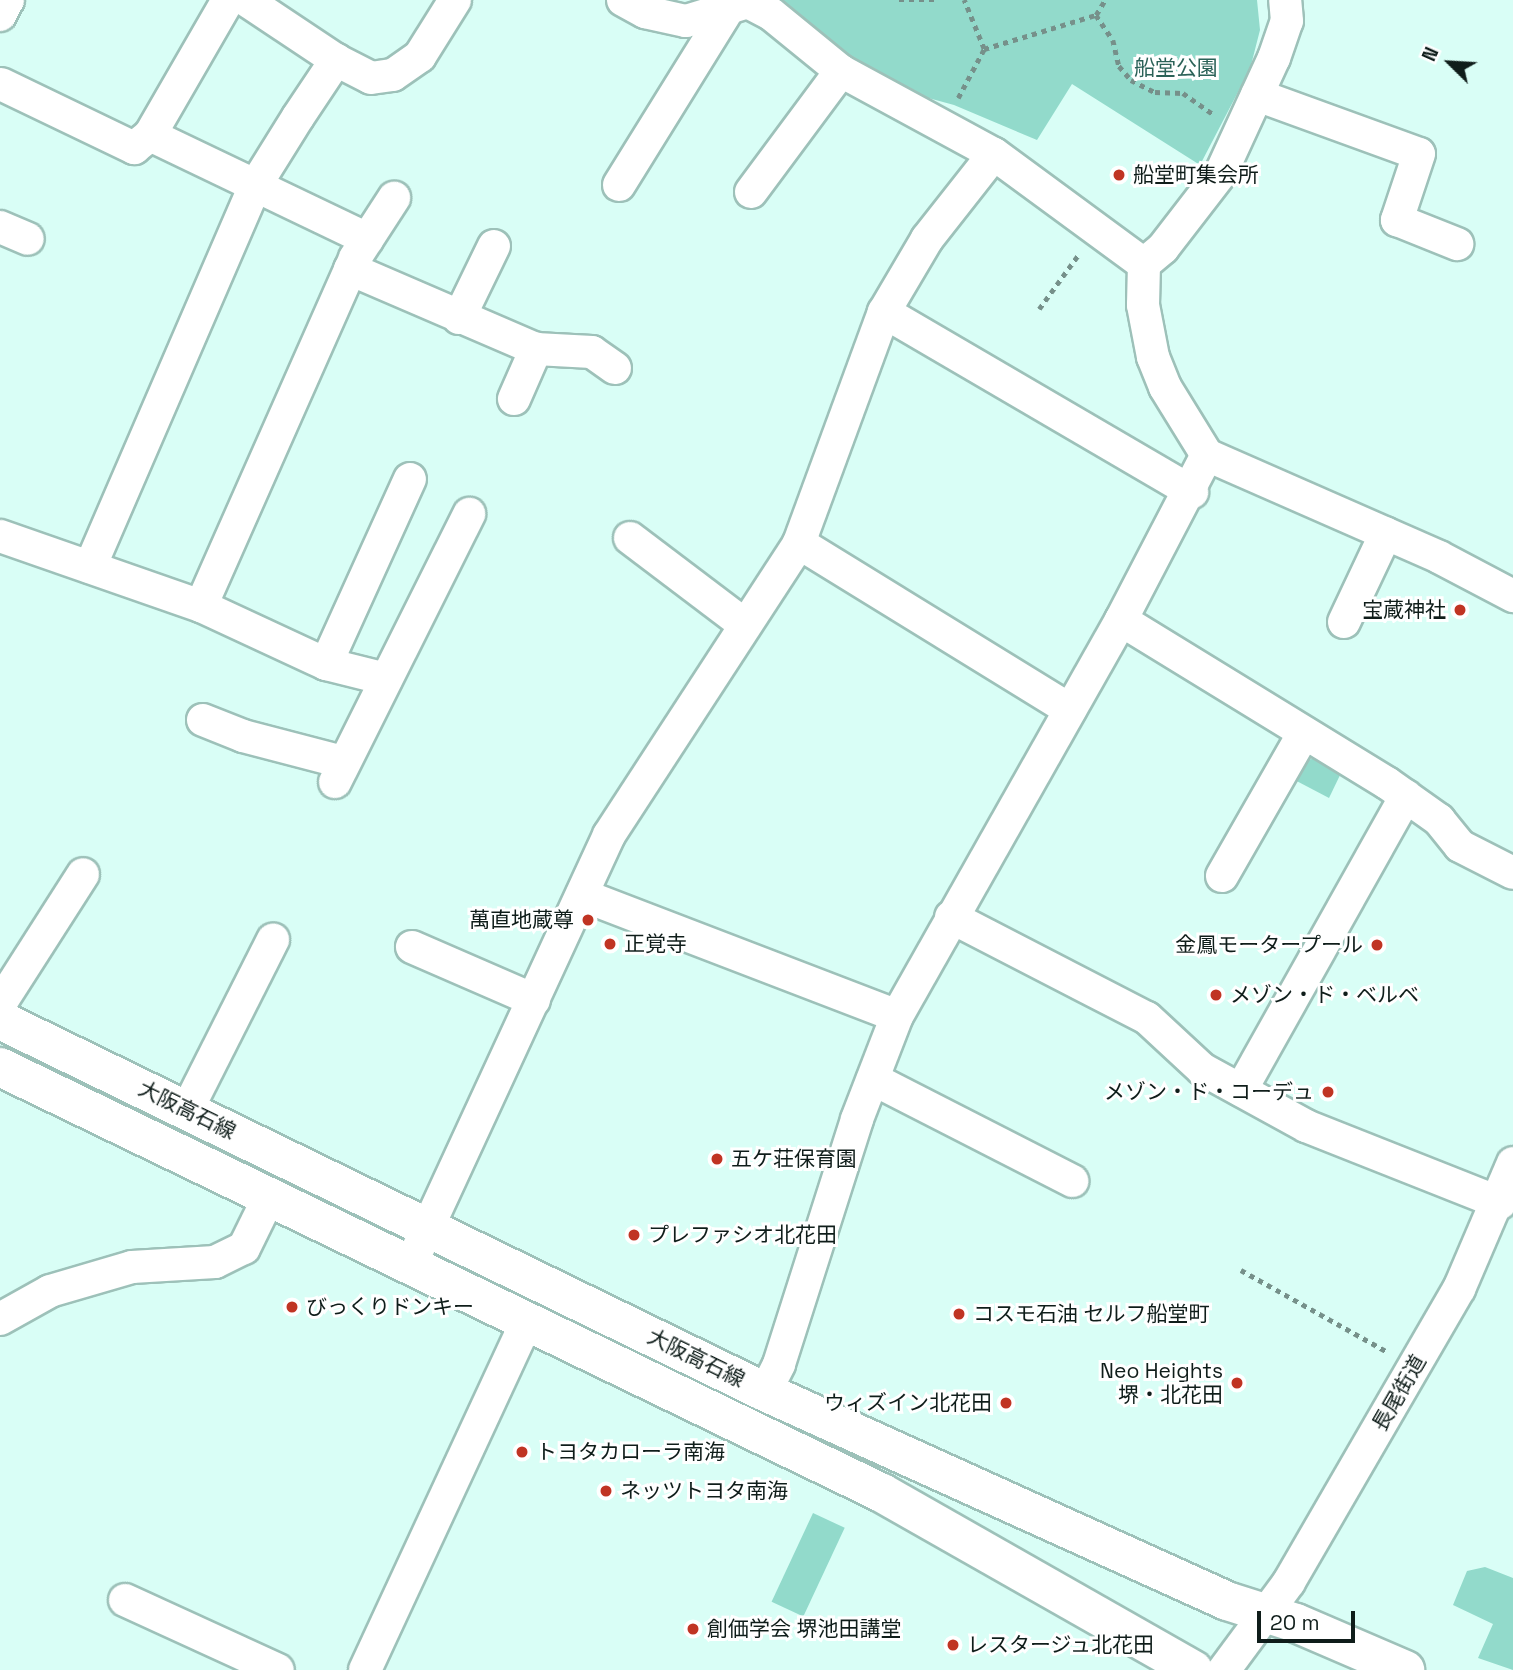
<!DOCTYPE html>
<html>
<head>
<meta charset="utf-8">
<style>
  body { margin:0 }
  #map { position:relative; width:1513px; height:1670px; overflow:hidden; background:#d9fef6; font-family:"Space Grotesk","Noto Sans JP",sans-serif }
  div>[style] { position:absolute }
  .green>* { inset:0; background:#92dacb; transform-origin:0 0 }
  .path>* { height:4.5px; margin-top:-2.25px; transform-origin:0; background:repeating-linear-gradient(90deg,#76908a 0 5px,transparent 0 10px) }
  .roads { filter:drop-shadow(2px 0 #9dc1b9) drop-shadow(-2px 0 #9dc1b9) drop-shadow(0 2px #9dc1b9) drop-shadow(0 -2px #9dc1b9) }
  .minor>* { height:32px; margin:-16px; padding:0 16px; transform-origin:16px; border-radius:16px; background:#fff }
  .major>* { height:38px; margin:-19px; padding:0 19px; transform-origin:19px; border-radius:19px; background:#fff }
  .dots>* { width:19px; height:19px; translate:-50% -50%; box-sizing:border-box; border:4px solid #fff; border-radius:50% }
  span { translate:-50% -50%; white-space:nowrap; text-align:center; line-height:1.15; -webkit-text-stroke:6px #fff; paint-order:stroke }
  .park-label { font-size:21px; color:#2b6258 }
  .poi-label { font-size:21px; color:#0f1d1a }
  .left { translate:0 -50%; text-align:left }
  .right { translate:-100% -50%; text-align:right }
  .street-label { font-size:21px; color:#0f1d1a }
  .north { position:absolute; left:1415px; top:28px; width:70px; height:70px; -webkit-text-stroke:5px #fff; paint-order:stroke; rotate:294deg; font-size:19px; font-weight:700; line-height:28px; text-align:center; color:#0f1d1a }
  .north::after { content:''; display:block; margin:auto; width:24px; height:32px; background:#0f1d1a; clip-path:polygon(50% 0,100% 100%,50% 72%,0 100%) }
  .scale { position:absolute; left:1257px; top:1611px; width:98px; height:32px; box-sizing:border-box; border:4px solid #0f1d1a; border-top:0; padding-left:9px; font-size:21px; line-height:24px; white-space:nowrap; color:#0f1d1a; -webkit-text-stroke:5px #fff; paint-order:stroke }
</style>
</head>
<body>
<div id="map">
  <div class="green">
    <i style="clip-path:polygon(774px 0,1257px 0,1260px 30px,1250px 69px,1200px 165px,1072px 84px,1037px 140px,954px 105px,910px 93px,851px 58px)"></i>
    <i style="clip-path:polygon(1316px 758px,1342px 771px,1329px 798px,1289px 777px,1299px 762px)"></i>
    <i style="left:813px;top:1513px;width:35px;height:98px;rotate:25deg"></i>
    <i style="clip-path:polygon(1485px 1567px,1513px 1578px,1513px 1670px,1478px 1658px,1493px 1624px,1453px 1605px,1467px 1571px)"></i>
  </div>
  <div class="path">
    <i style="left:899px;top:0;width:38px"></i>
    <i style="left:1096px;top:15px;width:30px;rotate:56deg"></i>
    <i style="left:1113px;top:40px;width:27px;rotate:77deg"></i>
    <i style="left:1119px;top:66px;width:18px;rotate:49deg"></i>
    <i style="left:1131px;top:80px;width:27px;rotate:27deg"></i>
    <i style="left:1155px;top:92px;width:28px;rotate:2deg"></i>
    <i style="left:1183px;top:93px;width:37px;rotate:35deg"></i>
    <i style="left:984px;top:49px;width:117px;rotate:-16.9deg"></i>
    <i style="left:1096px;top:15px;width:17px;rotate:-59deg"></i>
    <i style="left:958px;top:98px;width:55px;rotate:-62deg"></i>
    <i style="left:984px;top:49px;width:53px;rotate:-112.2deg"></i>
    <i style="left:1039px;top:309px;width:68px;rotate:-54deg"></i>
    <i style="left:1241px;top:1270px;width:166px;rotate:29.2deg"></i>
  </div>
  <div class="roads">
    <div class="minor">
      <i style="left:246px;top:0;width:108px;rotate:33.7deg"></i>
      <i style="left:623px;top:0;width:25px;rotate:29deg"></i>
      <i style="left:645px;top:12px;width:42px;rotate:12.4deg"></i>
      <i style="left:686px;top:21px;width:65px;rotate:-17deg"></i>
      <i style="left:748px;top:2px;width:26px;rotate:28deg"></i>
      <i style="left:771px;top:14px;width:90px;rotate:39.2deg"></i>
      <i style="left:841px;top:71px;width:174px;rotate:28.5deg"></i>
      <i style="left:994px;top:154px;width:186px;rotate:36.3deg"></i>
      <i style="left:1144px;top:264px;width:41px;rotate:91.4deg"></i>
      <i style="left:1143px;top:305px;width:53px;rotate:79.1deg"></i>
      <i style="left:1153px;top:357px;width:32px;rotate:68deg"></i>
      <i style="left:1165px;top:387px;width:80px;rotate:58.3deg"></i>
      <i style="left:1207px;top:455px;width:186px;rotate:117.5deg"></i>
      <i style="left:1121px;top:620px;width:312px;rotate:31.5deg"></i>
      <i style="left:1387px;top:783px;width:64px;rotate:35.4deg"></i>
      <i style="left:1439px;top:820px;width:33px;rotate:51deg"></i>
      <i style="left:1460px;top:846px;width:59px;rotate:27deg"></i>
      <i style="left:0;top:15px;width:17px;rotate:-62deg"></i>
      <i style="left:1px;top:84px;width:148px;rotate:25.7deg"></i>
      <i style="left:134px;top:148px;width:21px;rotate:-39deg"></i>
      <i style="left:150px;top:135px;width:156px;rotate:-60deg"></i>
      <i style="left:1257px;top:95px;width:172px;rotate:20deg"></i>
      <i style="left:1419px;top:154px;width:70px;rotate:108.4deg"></i>
      <i style="left:1397px;top:220px;width:65px;rotate:21.8deg"></i>
      <i style="left:150px;top:135px;width:241px;rotate:25.6deg"></i>
      <i style="left:619px;top:185px;width:207px;rotate:-58.2deg"></i>
      <i style="left:751px;top:192px;width:151px;rotate:-53.4deg"></i>
      <i style="left:0;top:227px;width:30px;rotate:23deg"></i>
      <i style="left:1144px;top:264px;width:25px;rotate:-40deg"></i>
      <i style="left:1163px;top:248px;width:95px;rotate:-52.3deg"></i>
      <i style="left:1221px;top:173px;width:127px;rotate:-65.3deg"></i>
      <i style="left:1274px;top:58px;width:39px;rotate:-71deg"></i>
      <i style="left:1287px;top:21px;width:21px;rotate:-95deg"></i>
      <i style="left:350px;top:269px;width:202px;rotate:23.3deg"></i>
      <i style="left:536px;top:349px;width:56px;rotate:3.1deg"></i>
      <i style="left:592px;top:352px;width:28px;rotate:35deg"></i>
      <i style="left:884px;top:312px;width:357px;rotate:30.3deg"></i>
      <i style="left:459px;top:318px;width:80px;rotate:-64.1deg"></i>
      <i style="left:514px;top:399px;width:55px;rotate:-66.3deg"></i>
      <i style="left:1207px;top:455px;width:253px;rotate:23.7deg"></i>
      <i style="left:1439px;top:557px;width:84px;rotate:27.8deg"></i>
      <i style="left:0;top:536px;width:213px;rotate:19.2deg"></i>
      <i style="left:201px;top:606px;width:381px;rotate:-66.1deg"></i>
      <i style="left:355px;top:258px;width:72px;rotate:-57deg"></i>
      <i style="left:630px;top:538px;width:144px;rotate:37.1deg"></i>
      <i style="left:799px;top:543px;width:318px;rotate:31.6deg"></i>
      <i style="left:90px;top:567px;width:415px;rotate:-66.6deg"></i>
      <i style="left:255px;top:186px;width:81px;rotate:-58.1deg"></i>
      <i style="left:298px;top:117px;width:69px;rotate:-56.3deg"></i>
      <i style="left:336px;top:60px;width:39px;rotate:27deg"></i>
      <i style="left:371px;top:78px;width:22px;rotate:-8deg"></i>
      <i style="left:393px;top:75px;width:33px;rotate:-35deg"></i>
      <i style="left:420px;top:56px;width:66px;rotate:-58deg"></i>
      <i style="left:201px;top:606px;width:138px;rotate:24.9deg"></i>
      <i style="left:326px;top:664px;width:62px;rotate:14deg"></i>
      <i style="left:1344px;top:622px;width:98px;rotate:-64.7deg"></i>
      <i style="left:326px;top:664px;width:203px;rotate:-65.6deg"></i>
      <i style="left:203px;top:720px;width:43px;rotate:21.8deg"></i>
      <i style="left:243px;top:736px;width:103px;rotate:14.6deg"></i>
      <i style="left:335px;top:782px;width:300px;rotate:-63.4deg"></i>
      <i style="left:1222px;top:876px;width:165px;rotate:-60.2deg"></i>
      <i style="left:582px;top:895px;width:337px;rotate:21deg"></i>
      <i style="left:951px;top:917px;width:220px;rotate:27.3deg"></i>
      <i style="left:1147px;top:1018px;width:75px;rotate:42.8deg"></i>
      <i style="left:1202px;top:1069px;width:119px;rotate:28.7deg"></i>
      <i style="left:1306px;top:1126px;width:209px;rotate:21.6deg"></i>
      <i style="left:412px;top:947px;width:133px;rotate:23.5deg"></i>
      <i style="left:0;top:1004px;width:154px;rotate:-57.4deg"></i>
      <i style="left:873px;top:1079px;width:224px;rotate:27.1deg"></i>
      <i style="left:1241px;top:1090px;width:337px;rotate:-60.7deg"></i>
      <i style="left:187px;top:1110px;width:191px;rotate:-63.2deg"></i>
      <i style="left:410px;top:1266px;width:475px;rotate:-65.2deg"></i>
      <i style="left:609px;top:835px;width:348px;rotate:-56.9deg"></i>
      <i style="left:799px;top:543px;width:246px;rotate:-69.8deg"></i>
      <i style="left:884px;top:312px;width:85px;rotate:-59.5deg"></i>
      <i style="left:927px;top:239px;width:108px;rotate:-51.8deg"></i>
      <i style="left:0;top:1319px;width:57px;rotate:-29.2deg"></i>
      <i style="left:50px;top:1291px;width:85px;rotate:-16.3deg"></i>
      <i style="left:132px;top:1267px;width:83px;rotate:-3.4deg"></i>
      <i style="left:215px;top:1262px;width:32px;rotate:-26deg"></i>
      <i style="left:244px;top:1248px;width:55px;rotate:-63.9deg"></i>
      <i style="left:765px;top:1392px;width:31px;rotate:-63deg"></i>
      <i style="left:779px;top:1364px;width:257px;rotate:-72.3deg"></i>
      <i style="left:857px;top:1119px;width:110px;rotate:-68.8deg"></i>
      <i style="left:897px;top:1016px;width:455px;rotate:-60.5deg"></i>
      <i style="left:125px;top:1600px;width:168px;rotate:24.6deg"></i>
      <i style="left:365px;top:1670px;width:383px;rotate:-65.1deg"></i>
      <i style="left:1224px;top:1670px;width:109px;rotate:-53.5deg"></i>
      <i style="left:1289px;top:1582px;width:339px;rotate:-59.9deg"></i>
      <i style="left:1459px;top:1289px;width:137px;rotate:-66.8deg"></i>
    </div>
    <div class="major">
      <i style="left:0;top:1020px;width:851px;rotate:25.93deg"></i>
      <i style="left:765px;top:1392px;width:507px;rotate:24.34deg"></i>
      <i style="left:1227px;top:1601px;width:72px;rotate:17.7deg"></i>
      <i style="left:1296px;top:1623px;width:119px;rotate:23.3deg"></i>
      <i style="left:0;top:1067px;width:979px;rotate:25.78deg"></i>
      <i style="left:882px;top:1493px;width:358px;rotate:29.6deg"></i>
    </div>
  </div>
  <div class="dots">
    <i style="left:1119px;top:175px;background:#c03423"></i>
    <i style="left:1460px;top:610px;background:#c03423"></i>
    <i style="left:588px;top:920px;background:#c03423"></i>
    <i style="left:610px;top:944px;background:#c03423"></i>
    <i style="left:1377px;top:945px;background:#c03423"></i>
    <i style="left:1216px;top:995px;background:#c03423"></i>
    <i style="left:1328px;top:1092px;background:#c03423"></i>
    <i style="left:717px;top:1159px;background:#c03423"></i>
    <i style="left:634px;top:1235px;background:#c03423"></i>
    <i style="left:292px;top:1307px;background:#c03423"></i>
    <i style="left:959px;top:1314px;background:#c03423"></i>
    <i style="left:1237px;top:1383px;background:#c03423"></i>
    <i style="left:1006px;top:1403px;background:#c03423"></i>
    <i style="left:522px;top:1452px;background:#c03423"></i>
    <i style="left:606px;top:1491px;background:#c03423"></i>
    <i style="left:693px;top:1629px;background:#c03423"></i>
    <i style="left:953px;top:1645px;background:#c03423"></i>
  </div>
  <div class="park-label">
    <span style="left:1176px;top:68px">船堂公園</span>
  </div>
  <div class="poi-label">
    <span class="left" style="left:1133px;top:175px">船堂町集会所</span>
    <span class="right" style="left:1446px;top:610px">宝蔵神社</span>
    <span class="right" style="left:574px;top:920px">萬直地蔵尊</span>
    <span class="left" style="left:624px;top:944px">正覚寺</span>
    <span class="right" style="left:1363px;top:945px">金鳳モータープール</span>
    <span class="left" style="left:1230px;top:995px">メゾン・ド・ベルベ</span>
    <span class="right" style="left:1314px;top:1092px">メゾン・ド・コーデュ</span>
    <span class="left" style="left:731px;top:1159px">五ケ荘保育園</span>
    <span class="left" style="left:648px;top:1235px">プレファシオ北花田</span>
    <span class="left" style="left:306px;top:1307px">びっくりドンキー</span>
    <span class="left" style="left:973px;top:1314px">コスモ石油 セルフ船堂町</span>
    <span class="right" style="left:1223px;top:1383px">Neo Heights<br>堺・北花田</span>
    <span class="right" style="left:992px;top:1403px">ウィズイン北花田</span>
    <span class="left" style="left:536px;top:1452px">トヨタカローラ南海</span>
    <span class="left" style="left:620px;top:1491px">ネッツトヨタ南海</span>
    <span class="left" style="left:707px;top:1629px">創価学会 堺池田講堂</span>
    <span class="left" style="left:967px;top:1645px">レスタージュ北花田</span>
  </div>
  <div class="street-label">
    <span style="left:187px;top:1110px;rotate:26deg">大阪高石線</span>
    <span style="left:696px;top:1358px;rotate:26deg">大阪高石線</span>
    <span style="left:1399px;top:1393px;rotate:-60deg">長尾街道</span>
  </div>
  <div class="north">N</div>
  <div class="scale">20 m</div>
</div>
</body>
</html>
